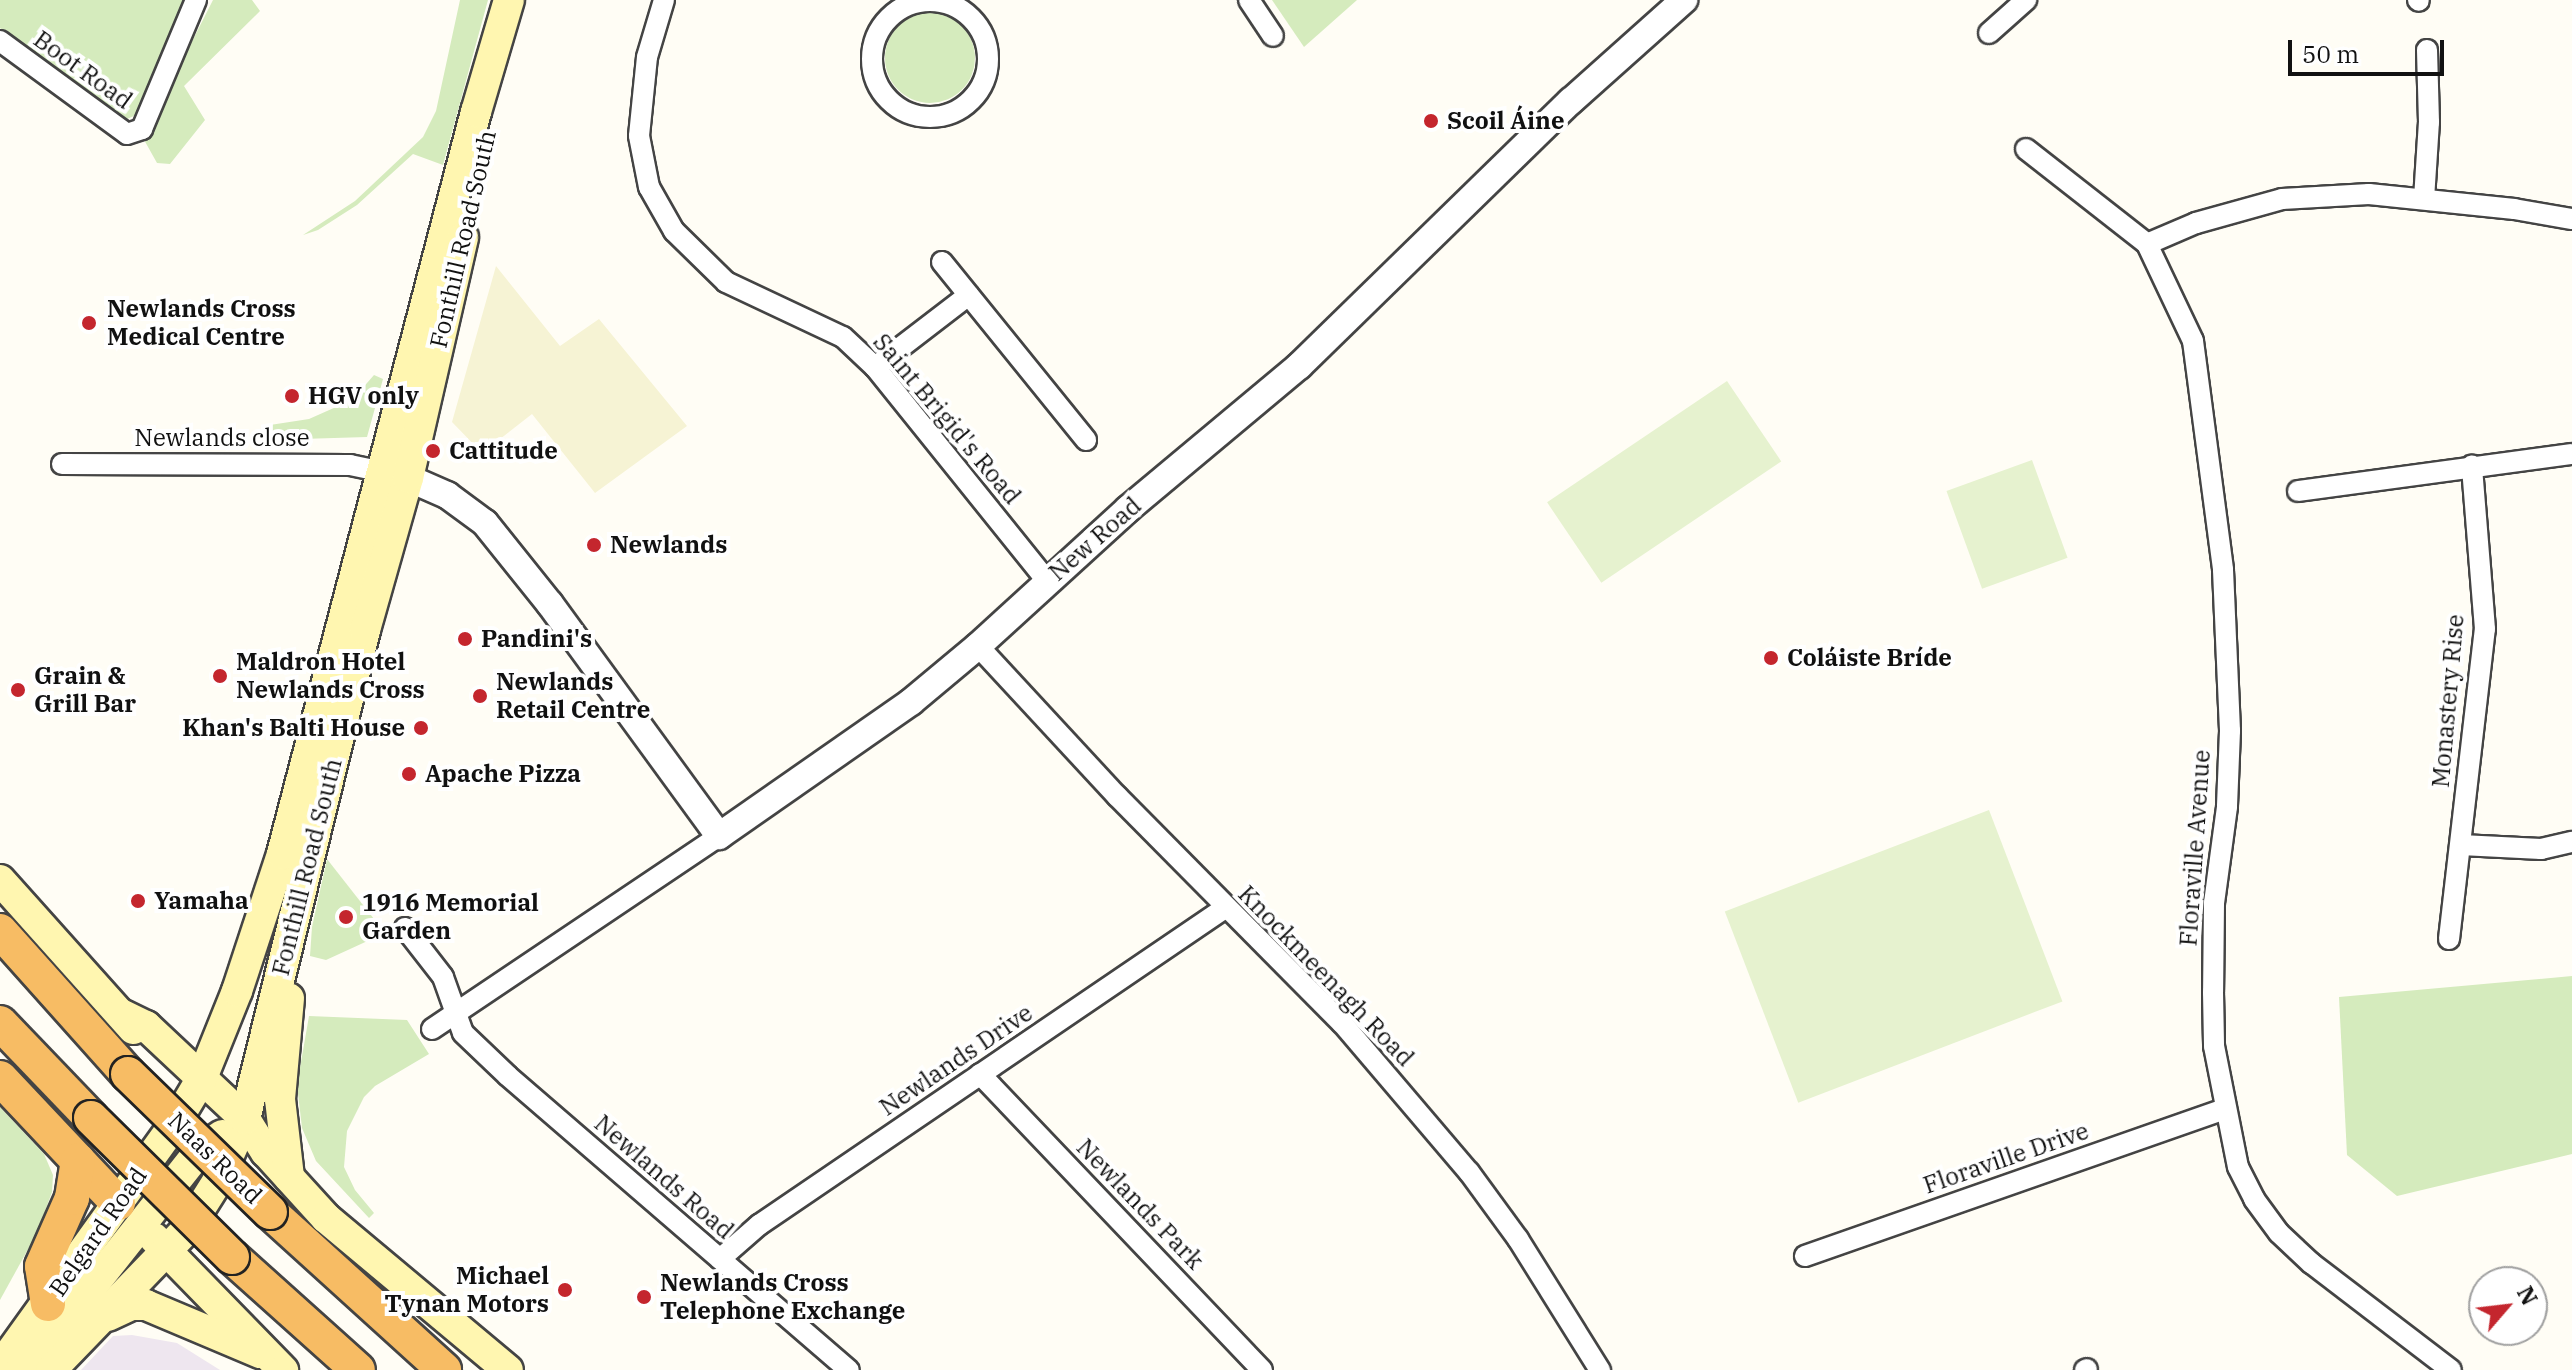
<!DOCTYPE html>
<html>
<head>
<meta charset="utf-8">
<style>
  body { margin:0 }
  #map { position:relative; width:2572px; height:1370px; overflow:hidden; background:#fffdf5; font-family:"IBM Plex Serif",serif }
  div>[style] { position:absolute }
  .industrial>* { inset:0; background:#eee6ef }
  .farmland>* { inset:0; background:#f6f3d4 }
  .green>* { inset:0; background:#d5ebbd }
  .round { border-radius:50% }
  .pitch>* { inset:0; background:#e6f2cf; transform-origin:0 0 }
  .roads { filter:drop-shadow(2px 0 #444) drop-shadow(-2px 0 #444) drop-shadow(0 2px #444) drop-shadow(0 -2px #444) }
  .minor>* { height:20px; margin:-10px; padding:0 10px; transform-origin:10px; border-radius:10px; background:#fff }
  .minor>.ring { margin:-10px; padding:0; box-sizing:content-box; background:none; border:20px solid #fff; border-radius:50% }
  .tertiary>* { height:26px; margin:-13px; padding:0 13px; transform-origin:13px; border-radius:13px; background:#fff }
  .secondary>* { height:30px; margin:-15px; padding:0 15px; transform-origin:15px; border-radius:15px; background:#fff6b0 }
  .trunk>* { height:34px; margin:-17px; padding:0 17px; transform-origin:17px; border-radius:17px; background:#f7bc64 }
  .bridges { filter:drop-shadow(2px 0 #222) drop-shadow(-2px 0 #222) drop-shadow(0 2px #222) drop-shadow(0 -2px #222) }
  .trunk-bridge>* { height:34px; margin:-17px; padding:0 17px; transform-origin:17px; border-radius:17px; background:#f7bc64 }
  .dots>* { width:22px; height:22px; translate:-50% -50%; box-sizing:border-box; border:4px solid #fff; border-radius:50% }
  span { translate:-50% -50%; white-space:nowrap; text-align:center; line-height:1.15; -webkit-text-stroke:8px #fff; paint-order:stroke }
  .street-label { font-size:24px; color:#111 }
  .poi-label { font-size:24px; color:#111; font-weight:700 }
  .left { translate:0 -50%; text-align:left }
  .right { translate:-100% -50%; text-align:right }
  .north { position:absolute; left:2468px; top:1266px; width:80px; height:80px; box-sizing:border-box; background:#fff; border:2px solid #a0a0a0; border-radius:50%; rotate:62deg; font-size:22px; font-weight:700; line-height:32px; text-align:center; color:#111 }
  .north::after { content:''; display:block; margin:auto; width:28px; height:36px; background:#c4262e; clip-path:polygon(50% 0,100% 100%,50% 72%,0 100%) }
  .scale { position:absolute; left:2288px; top:40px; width:156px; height:36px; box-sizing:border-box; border:4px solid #111; border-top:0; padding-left:10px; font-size:24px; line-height:28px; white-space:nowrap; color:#111; -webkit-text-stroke:6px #fff; paint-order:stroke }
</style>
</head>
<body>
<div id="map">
  <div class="industrial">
    <i style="clip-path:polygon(132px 1335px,177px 1343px,220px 1370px,81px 1370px,113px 1336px)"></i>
  </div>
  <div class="farmland">
    <i style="clip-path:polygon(496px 266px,560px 346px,599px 319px,687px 426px,595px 493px,532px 414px,482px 453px,452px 422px)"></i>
  </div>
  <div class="green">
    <i style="clip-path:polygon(0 0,188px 0,143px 112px,127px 119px,0 28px)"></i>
    <i style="clip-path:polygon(213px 0,252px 0,260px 11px,184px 86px,205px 120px,170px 164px,157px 163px,143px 138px)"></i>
    <i style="clip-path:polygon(460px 0,488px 0,443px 165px,413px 154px,357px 205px,318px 230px,303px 235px,355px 201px,423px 137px,436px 111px)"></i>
    <i style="clip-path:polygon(1272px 0,1357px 0,1304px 47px)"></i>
    <i class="round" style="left:885px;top:13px;width:90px;height:90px"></i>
    <i style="clip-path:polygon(374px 375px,383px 379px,367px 437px,268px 440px,270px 425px,309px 419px,336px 407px,353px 399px)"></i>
    <i style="clip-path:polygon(327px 859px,385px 933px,326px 960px,310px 956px,312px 927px)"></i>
    <i style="clip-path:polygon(2572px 976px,2572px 1154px,2397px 1196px,2347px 1155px,2339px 997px)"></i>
    <i style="clip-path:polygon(309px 1016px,407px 1020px,429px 1054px,375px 1086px,364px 1097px,347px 1131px,344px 1167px,355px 1190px,374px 1213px,369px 1218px,316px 1161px,302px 1128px,297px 1085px)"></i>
    <i style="clip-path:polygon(0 1107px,44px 1154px,53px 1175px,52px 1192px,37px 1233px,0 1300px)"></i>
  </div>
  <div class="pitch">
    <i style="left:1727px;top:381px;width:97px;height:217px;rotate:56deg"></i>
    <i style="left:2032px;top:460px;width:104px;height:91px;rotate:70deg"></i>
    <i style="left:1989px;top:810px;width:205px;height:283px;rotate:69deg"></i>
  </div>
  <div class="roads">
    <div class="minor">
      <i style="left:664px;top:0;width:59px;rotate:106.6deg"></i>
      <i style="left:647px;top:57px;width:79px;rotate:95.8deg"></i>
      <i style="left:639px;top:136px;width:52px;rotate:78.9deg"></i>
      <i style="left:649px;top:187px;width:51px;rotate:60.4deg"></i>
      <i style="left:674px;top:231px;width:73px;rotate:44.4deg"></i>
      <i style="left:726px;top:282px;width:129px;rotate:25.2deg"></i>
      <i style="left:843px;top:337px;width:44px;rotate:43.2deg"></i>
      <i style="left:875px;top:367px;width:275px;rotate:51.2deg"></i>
      <i style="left:1249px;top:0;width:43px;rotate:56.3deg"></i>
      <i style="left:2418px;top:0;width:1px;rotate:45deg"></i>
      <i class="ring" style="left:872px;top:1px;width:96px;height:96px"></i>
      <i style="left:1989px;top:33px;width:50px;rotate:-41.7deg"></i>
      <i style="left:0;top:41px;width:157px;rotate:36.2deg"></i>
      <i style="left:127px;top:134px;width:16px;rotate:-18deg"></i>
      <i style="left:142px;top:129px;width:140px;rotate:-67.3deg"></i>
      <i style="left:2026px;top:149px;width:154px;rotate:38.1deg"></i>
      <i style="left:2147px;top:244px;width:107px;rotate:64.6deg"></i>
      <i style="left:2193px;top:341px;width:231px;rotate:82.5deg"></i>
      <i style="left:2223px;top:570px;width:161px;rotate:87.5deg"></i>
      <i style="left:2230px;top:731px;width:76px;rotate:92.3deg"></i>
      <i style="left:2227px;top:807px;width:97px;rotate:97.7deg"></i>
      <i style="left:2214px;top:903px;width:89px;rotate:90.6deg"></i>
      <i style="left:2213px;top:992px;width:54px;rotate:88.9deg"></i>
      <i style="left:2214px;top:1046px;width:123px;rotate:78.8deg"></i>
      <i style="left:2238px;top:1167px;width:36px;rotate:63deg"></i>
      <i style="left:2254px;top:1199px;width:42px;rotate:53.7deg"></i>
      <i style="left:2279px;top:1233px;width:44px;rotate:43.2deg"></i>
      <i style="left:2311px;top:1263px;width:176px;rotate:37.4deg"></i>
      <i style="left:2424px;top:199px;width:77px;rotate:-86.3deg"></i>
      <i style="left:2429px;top:122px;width:72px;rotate:-91.6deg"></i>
      <i style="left:2147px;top:244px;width:53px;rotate:-23.2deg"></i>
      <i style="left:2196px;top:223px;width:89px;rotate:-15.6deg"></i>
      <i style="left:2282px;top:199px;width:87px;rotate:-3.3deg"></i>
      <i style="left:2369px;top:194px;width:146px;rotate:5.9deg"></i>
      <i style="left:2514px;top:209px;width:59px;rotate:9.8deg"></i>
      <i style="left:942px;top:262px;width:229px;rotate:51deg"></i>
      <i style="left:875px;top:367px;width:118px;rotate:-37.5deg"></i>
      <i style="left:62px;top:464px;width:288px;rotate:0.2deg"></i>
      <i style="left:350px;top:465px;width:44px;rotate:11.8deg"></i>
      <i style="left:2298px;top:491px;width:276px;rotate:-7.7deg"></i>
      <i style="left:978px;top:646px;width:205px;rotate:47.2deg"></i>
      <i style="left:1117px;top:796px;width:320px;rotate:45.3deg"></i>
      <i style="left:1342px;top:1023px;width:196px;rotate:49.6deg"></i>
      <i style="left:1469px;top:1172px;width:83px;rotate:53.8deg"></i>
      <i style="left:1518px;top:1239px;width:155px;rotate:58deg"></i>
      <i style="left:2461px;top:845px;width:80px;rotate:2.9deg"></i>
      <i style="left:2541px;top:849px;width:32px;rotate:-13deg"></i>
      <i style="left:405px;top:928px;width:62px;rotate:52.2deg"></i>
      <i style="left:443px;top:977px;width:59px;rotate:70.3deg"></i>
      <i style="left:463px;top:1033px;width:62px;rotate:43.7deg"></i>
      <i style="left:508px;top:1076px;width:450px;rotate:40.8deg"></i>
      <i style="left:2449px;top:939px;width:312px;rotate:-83.4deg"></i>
      <i style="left:2485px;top:629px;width:164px;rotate:-94.6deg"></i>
      <i style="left:432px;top:1029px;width:346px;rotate:-33.9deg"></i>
      <i style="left:980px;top:1074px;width:409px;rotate:46.4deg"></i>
      <i style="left:1805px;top:1256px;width:444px;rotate:-19.3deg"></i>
      <i style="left:720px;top:1259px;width:52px;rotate:-41.1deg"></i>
      <i style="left:759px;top:1225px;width:564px;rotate:-34.23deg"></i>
      <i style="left:2085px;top:1370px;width:2px;rotate:-27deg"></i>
    </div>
    <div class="tertiary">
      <i style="left:408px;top:478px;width:43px;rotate:23.6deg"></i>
      <i style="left:447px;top:495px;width:47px;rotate:36.4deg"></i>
      <i style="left:485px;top:523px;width:104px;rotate:51.3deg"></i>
      <i style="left:550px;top:604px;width:287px;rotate:53.9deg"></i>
      <i style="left:719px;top:836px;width:234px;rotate:-34.9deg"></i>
      <i style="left:911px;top:702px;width:87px;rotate:-39.9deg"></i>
      <i style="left:978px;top:646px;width:203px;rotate:-42.4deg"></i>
      <i style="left:1128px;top:509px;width:223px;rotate:-39.9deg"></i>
      <i style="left:1299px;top:366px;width:380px;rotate:-44.3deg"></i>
      <i style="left:1571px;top:101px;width:152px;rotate:-41.8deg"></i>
    </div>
    <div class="secondary">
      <i style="left:0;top:880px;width:200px;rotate:48.2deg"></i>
      <i style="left:121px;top:1014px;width:28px;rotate:26deg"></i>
      <i style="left:146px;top:1026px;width:136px;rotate:43.2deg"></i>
      <i style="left:245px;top:1119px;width:39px;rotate:58deg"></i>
      <i style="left:266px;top:1152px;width:89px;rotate:47.7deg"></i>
      <i style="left:326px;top:1218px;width:237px;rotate:39.9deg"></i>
      <i style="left:289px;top:1177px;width:79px;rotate:-96.6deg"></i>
      <i style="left:280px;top:1099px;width:101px;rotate:-84.9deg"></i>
      <i style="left:154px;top:1238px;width:185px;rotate:45.7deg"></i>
      <i style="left:108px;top:1316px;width:26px;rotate:-25deg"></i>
      <i style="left:132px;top:1305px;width:14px"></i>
      <i style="left:146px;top:1305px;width:124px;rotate:22.8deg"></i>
      <i style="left:0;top:1367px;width:298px;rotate:-54.3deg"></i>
      <i style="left:174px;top:1125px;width:55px;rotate:-59.2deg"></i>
      <i style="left:202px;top:1078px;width:94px;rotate:-68.1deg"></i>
      <i style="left:237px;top:991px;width:144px;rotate:-71.8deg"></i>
      <i style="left:282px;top:854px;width:767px;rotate:-75.35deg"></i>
      <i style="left:476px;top:112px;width:117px;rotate:-73.6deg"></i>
      <i style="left:22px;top:1367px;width:73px;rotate:-47.8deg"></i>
      <i style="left:71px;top:1313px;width:208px;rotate:-51.6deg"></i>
      <i style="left:200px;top:1150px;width:27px;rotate:-34deg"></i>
      <i style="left:51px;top:1370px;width:197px;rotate:-46deg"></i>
      <i style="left:188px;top:1228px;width:54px;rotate:-57.8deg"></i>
      <i style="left:217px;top:1182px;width:69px;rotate:-66deg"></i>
      <i style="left:245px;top:1119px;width:504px;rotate:-76.21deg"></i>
      <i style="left:365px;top:630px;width:158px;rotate:-74.2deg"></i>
      <i style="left:408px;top:478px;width:247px;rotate:-77.1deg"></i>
    </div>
    <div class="trunk">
      <i style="left:0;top:931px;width:192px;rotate:48.2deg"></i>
      <i style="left:0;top:1023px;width:132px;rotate:46.2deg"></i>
      <i style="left:0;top:1078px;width:172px;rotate:46.7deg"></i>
      <i style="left:270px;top:1212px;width:235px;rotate:42.2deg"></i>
      <i style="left:232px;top:1257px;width:169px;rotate:41.9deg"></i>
      <i style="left:48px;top:1304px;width:38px;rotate:-99deg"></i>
      <i style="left:42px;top:1266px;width:74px;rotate:-66.2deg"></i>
      <i style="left:72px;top:1198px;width:38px;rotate:-81deg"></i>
    </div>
  </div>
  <div class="bridges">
    <div class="trunk-bridge">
      <i style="left:128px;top:1074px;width:198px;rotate:44.2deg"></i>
      <i style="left:91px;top:1118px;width:198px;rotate:44.6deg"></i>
    </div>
  </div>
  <div class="dots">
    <i style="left:1431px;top:121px;background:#c4262e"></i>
    <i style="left:89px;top:323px;background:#c4262e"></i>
    <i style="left:292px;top:396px;background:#c4262e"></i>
    <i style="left:433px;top:451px;background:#c4262e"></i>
    <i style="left:594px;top:545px;background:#c4262e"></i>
    <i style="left:465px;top:639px;background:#c4262e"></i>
    <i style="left:1771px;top:658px;background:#c4262e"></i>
    <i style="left:220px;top:676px;background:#c4262e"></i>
    <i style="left:18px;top:690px;background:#c4262e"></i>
    <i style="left:480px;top:696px;background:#c4262e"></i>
    <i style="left:421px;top:728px;background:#c4262e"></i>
    <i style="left:409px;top:774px;background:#c4262e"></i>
    <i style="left:138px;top:901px;background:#c4262e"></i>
    <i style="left:346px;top:917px;background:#c4262e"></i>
    <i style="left:565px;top:1290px;background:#c4262e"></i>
    <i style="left:644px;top:1297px;background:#c4262e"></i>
  </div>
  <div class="street-label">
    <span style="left:83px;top:70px;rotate:36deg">Boot Road</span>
    <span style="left:463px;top:239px;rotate:-77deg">Fonthill Road South</span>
    <span style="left:947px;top:419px;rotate:50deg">Saint Brigid's Road</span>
    <span style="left:222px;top:438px">Newlands close</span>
    <span style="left:1095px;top:539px;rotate:-41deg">New Road</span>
    <span style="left:2448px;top:701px;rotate:-85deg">Monastery Rise</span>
    <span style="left:2195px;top:848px;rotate:-86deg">Floraville Avenue</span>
    <span style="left:307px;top:867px;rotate:-76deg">Fonthill Road South</span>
    <span style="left:1326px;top:976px;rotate:46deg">Knockmeenagh Road</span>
    <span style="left:956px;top:1060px;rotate:-34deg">Newlands Drive</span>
    <span style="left:215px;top:1158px;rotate:44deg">Naas Road</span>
    <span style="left:2006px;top:1158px;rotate:-19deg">Floraville Drive</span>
    <span style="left:664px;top:1177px;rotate:41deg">Newlands Road</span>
    <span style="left:1140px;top:1204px;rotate:46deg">Newlands Park</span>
    <span style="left:98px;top:1232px;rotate:-55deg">Belgard Road</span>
  </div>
  <div class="poi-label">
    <span class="left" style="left:1447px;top:121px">Scoil Áine</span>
    <span class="left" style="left:107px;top:323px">Newlands Cross<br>Medical Centre</span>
    <span class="left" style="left:308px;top:396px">HGV only</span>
    <span class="left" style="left:449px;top:451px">Cattitude</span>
    <span class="left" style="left:610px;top:545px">Newlands</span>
    <span class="left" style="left:481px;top:639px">Pandini's</span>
    <span class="left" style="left:1787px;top:658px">Coláiste Bríde</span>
    <span class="left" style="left:236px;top:676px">Maldron Hotel<br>Newlands Cross</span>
    <span class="left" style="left:34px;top:690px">Grain &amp;<br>Grill Bar</span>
    <span class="left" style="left:496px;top:696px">Newlands<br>Retail Centre</span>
    <span class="right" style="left:405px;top:728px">Khan's Balti House</span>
    <span class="left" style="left:425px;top:774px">Apache Pizza</span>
    <span class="left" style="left:154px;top:901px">Yamaha</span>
    <span class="left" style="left:362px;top:917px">1916 Memorial<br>Garden</span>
    <span class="right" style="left:549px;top:1290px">Michael<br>Tynan Motors</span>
    <span class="left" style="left:660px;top:1297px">Newlands Cross<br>Telephone Exchange</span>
  </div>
  <div class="north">N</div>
  <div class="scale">50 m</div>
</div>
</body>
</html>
